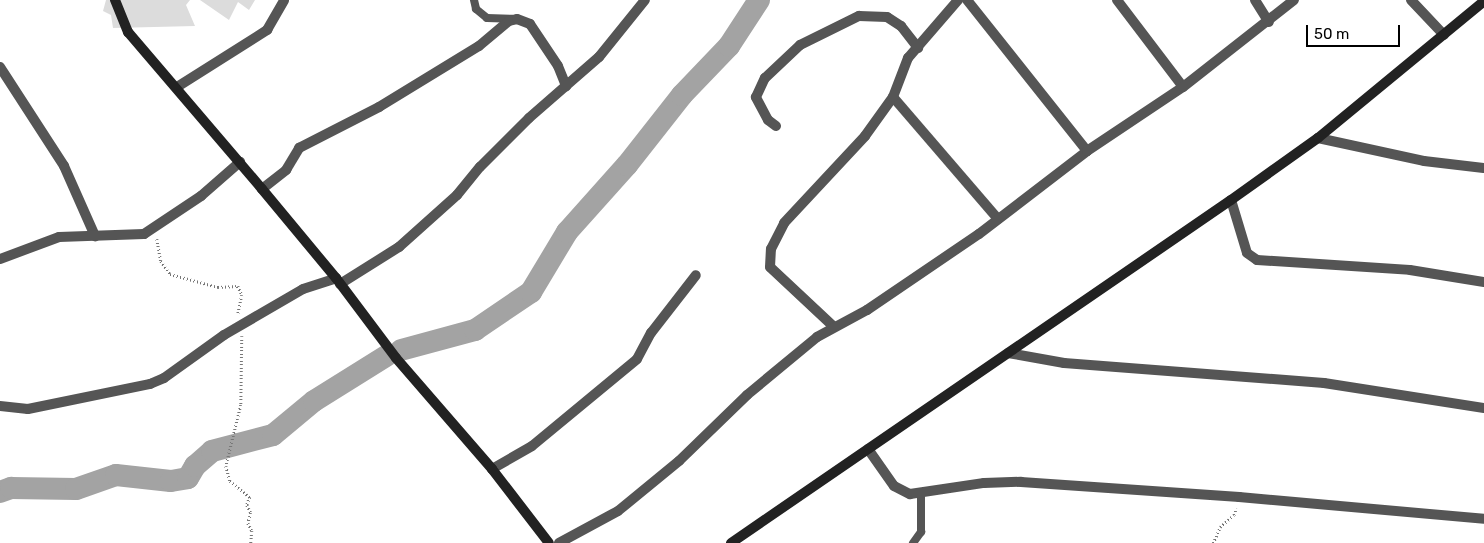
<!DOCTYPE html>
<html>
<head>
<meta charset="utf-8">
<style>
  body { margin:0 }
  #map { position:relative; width:1484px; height:543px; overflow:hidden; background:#fff; font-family:Rubik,sans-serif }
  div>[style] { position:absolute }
  .green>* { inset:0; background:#dcdcdc }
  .river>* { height:22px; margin:-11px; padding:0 11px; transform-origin:11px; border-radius:11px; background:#a3a3a3 }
  .path>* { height:2.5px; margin-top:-1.25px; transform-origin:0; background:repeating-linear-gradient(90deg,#777 0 1px,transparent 0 3.5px) }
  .lane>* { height:8px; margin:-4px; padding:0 4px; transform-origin:4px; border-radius:4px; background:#555 }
  .street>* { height:10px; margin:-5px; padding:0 5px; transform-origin:5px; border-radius:5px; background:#555 }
  .secondary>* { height:10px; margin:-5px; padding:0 5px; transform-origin:5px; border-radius:5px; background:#222 }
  span { translate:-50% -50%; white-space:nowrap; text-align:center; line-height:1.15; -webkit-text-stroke:4px #fff; paint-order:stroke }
  .scale { position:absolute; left:1306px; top:25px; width:94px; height:22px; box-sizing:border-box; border:2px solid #000; border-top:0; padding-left:6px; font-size:15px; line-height:18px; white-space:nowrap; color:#000; -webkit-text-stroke:4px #fff; paint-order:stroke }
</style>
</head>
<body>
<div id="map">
  <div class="green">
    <i style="clip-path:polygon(106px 0,190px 0,186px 5px,195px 26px,113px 28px,111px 15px,103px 11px)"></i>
    <i style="clip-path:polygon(200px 0,255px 0,249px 10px,238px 2px,229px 20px)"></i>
  </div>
  <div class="river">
    <i style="left:401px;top:350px;width:77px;rotate:-15.1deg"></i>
    <i style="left:475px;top:330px;width:68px;rotate:-34.2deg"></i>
    <i style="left:531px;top:292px;width:70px;rotate:-59deg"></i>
    <i style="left:567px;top:232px;width:90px;rotate:-48.2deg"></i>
    <i style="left:627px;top:165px;width:89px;rotate:-51.8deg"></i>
    <i style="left:682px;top:95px;width:68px;rotate:-46.2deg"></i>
    <i style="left:729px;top:46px;width:55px;rotate:-56.9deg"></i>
    <i style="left:0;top:492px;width:12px;rotate:-20deg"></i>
    <i style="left:11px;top:488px;width:65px;rotate:0.9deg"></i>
    <i style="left:76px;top:489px;width:42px;rotate:-19.3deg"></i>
    <i style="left:116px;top:475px;width:55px;rotate:6.2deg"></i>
    <i style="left:171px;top:481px;width:17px;rotate:-10deg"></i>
    <i style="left:188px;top:478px;width:14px;rotate:-60deg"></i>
    <i style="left:195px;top:466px;width:23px;rotate:-41deg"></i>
    <i style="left:212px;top:451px;width:63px;rotate:-14.7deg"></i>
    <i style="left:273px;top:435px;width:53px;rotate:-39.7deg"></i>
    <i style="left:314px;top:401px;width:85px;rotate:-32deg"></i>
  </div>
  <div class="path">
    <i style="left:157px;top:239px;width:22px;rotate:80deg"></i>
    <i style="left:161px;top:261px;width:16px;rotate:55deg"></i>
    <i style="left:170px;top:274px;width:50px;rotate:15.2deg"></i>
    <i style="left:218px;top:287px;width:20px;rotate:-3deg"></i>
    <i style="left:238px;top:286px;width:10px;rotate:66deg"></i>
    <i style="left:242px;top:295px;width:19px;rotate:102deg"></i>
    <i style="left:242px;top:336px;width:69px;rotate:90.8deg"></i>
    <i style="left:241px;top:405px;width:63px;rotate:103.8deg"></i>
    <i style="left:226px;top:466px;width:16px;rotate:75deg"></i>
    <i style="left:230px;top:481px;width:26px;rotate:39deg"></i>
    <i style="left:250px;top:497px;width:9px;rotate:111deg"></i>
    <i style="left:247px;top:505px;width:9px;rotate:63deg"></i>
    <i style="left:251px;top:513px;width:10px;rotate:107deg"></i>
    <i style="left:248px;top:523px;width:9px;rotate:63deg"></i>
    <i style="left:252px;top:531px;width:12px;rotate:95deg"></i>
    <i style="left:1213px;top:543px;width:17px;rotate:-66deg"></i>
    <i style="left:1220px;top:527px;width:18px;rotate:-41deg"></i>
    <i style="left:1234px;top:515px;width:7px;rotate:-74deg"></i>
  </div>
  <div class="lane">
    <i style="left:474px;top:0;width:9px;rotate:77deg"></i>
    <i style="left:476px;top:9px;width:14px;rotate:39deg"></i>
    <i style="left:487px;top:18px;width:25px;rotate:2deg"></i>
    <i style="left:913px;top:543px;width:14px;rotate:-54deg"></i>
    <i style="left:921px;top:532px;width:37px;rotate:-90deg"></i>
  </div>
  <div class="street">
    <i style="left:967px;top:0;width:193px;rotate:51.5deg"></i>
    <i style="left:1117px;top:0;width:109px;rotate:52.8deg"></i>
    <i style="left:1255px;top:0;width:26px;rotate:58deg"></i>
    <i style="left:1411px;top:0;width:48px;rotate:46.7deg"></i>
    <i style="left:0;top:67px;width:118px;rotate:57.1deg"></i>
    <i style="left:64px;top:166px;width:77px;rotate:66.1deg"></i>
    <i style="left:177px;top:87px;width:107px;rotate:-32.3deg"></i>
    <i style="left:267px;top:30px;width:34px;rotate:-60deg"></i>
    <i style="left:893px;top:97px;width:161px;rotate:49.3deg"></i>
    <i style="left:776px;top:126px;width:10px;rotate:-143deg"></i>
    <i style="left:768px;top:120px;width:26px;rotate:-118deg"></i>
    <i style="left:756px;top:97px;width:21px;rotate:-65deg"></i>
    <i style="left:765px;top:78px;width:48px;rotate:-43.3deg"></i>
    <i style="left:800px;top:45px;width:66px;rotate:-26.2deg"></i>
    <i style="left:859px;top:16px;width:28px;rotate:2deg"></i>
    <i style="left:887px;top:17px;width:17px;rotate:33deg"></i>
    <i style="left:901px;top:26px;width:28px;rotate:52deg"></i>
    <i style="left:1318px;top:138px;width:108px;rotate:12.2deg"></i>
    <i style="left:1424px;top:161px;width:60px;rotate:6.7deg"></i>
    <i style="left:262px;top:189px;width:31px;rotate:-38deg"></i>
    <i style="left:286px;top:170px;width:26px;rotate:-59deg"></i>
    <i style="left:299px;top:148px;width:90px;rotate:-27.1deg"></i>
    <i style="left:379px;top:107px;width:117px;rotate:-31.4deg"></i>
    <i style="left:479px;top:46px;width:39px;rotate:-40deg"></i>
    <i style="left:509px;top:21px;width:8px;rotate:-14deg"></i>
    <i style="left:517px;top:19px;width:14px;rotate:21deg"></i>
    <i style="left:530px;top:24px;width:50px;rotate:56.3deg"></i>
    <i style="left:558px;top:66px;width:22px;rotate:68deg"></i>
    <i style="left:1231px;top:200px;width:55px;rotate:73.2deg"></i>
    <i style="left:1247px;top:253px;width:12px;rotate:35deg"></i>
    <i style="left:1257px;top:260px;width:153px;rotate:3.7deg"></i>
    <i style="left:1410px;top:270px;width:75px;rotate:9.2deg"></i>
    <i style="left:0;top:259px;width:63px;rotate:-20.4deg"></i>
    <i style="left:59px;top:237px;width:85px;rotate:-2deg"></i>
    <i style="left:144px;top:234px;width:69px;rotate:-33.7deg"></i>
    <i style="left:201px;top:196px;width:52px;rotate:-41.1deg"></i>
    <i style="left:340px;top:284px;width:70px;rotate:-32.1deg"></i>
    <i style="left:399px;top:247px;width:78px;rotate:-41.9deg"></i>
    <i style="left:457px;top:195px;width:36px;rotate:-51deg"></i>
    <i style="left:480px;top:167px;width:69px;rotate:-45deg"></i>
    <i style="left:529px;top:118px;width:93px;rotate:-41.1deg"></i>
    <i style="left:599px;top:57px;width:73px;rotate:-51.1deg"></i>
    <i style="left:833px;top:326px;width:86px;rotate:-136.9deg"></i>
    <i style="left:770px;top:267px;width:18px;rotate:-87deg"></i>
    <i style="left:771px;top:249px;width:29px;rotate:-63deg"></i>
    <i style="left:784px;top:223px;width:119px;rotate:-47deg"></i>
    <i style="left:865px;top:136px;width:48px;rotate:-54.3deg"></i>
    <i style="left:893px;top:97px;width:42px;rotate:-69deg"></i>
    <i style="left:908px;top:58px;width:77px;rotate:-49.2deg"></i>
    <i style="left:1008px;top:353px;width:57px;rotate:10.1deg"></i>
    <i style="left:1064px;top:363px;width:261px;rotate:4.4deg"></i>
    <i style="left:1324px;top:383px;width:162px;rotate:8.9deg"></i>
    <i style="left:0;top:406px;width:28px;rotate:6deg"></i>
    <i style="left:28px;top:409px;width:125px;rotate:-11.6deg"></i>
    <i style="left:150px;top:384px;width:15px;rotate:-23deg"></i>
    <i style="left:164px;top:378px;width:74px;rotate:-35.6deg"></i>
    <i style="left:224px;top:335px;width:91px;rotate:-30.2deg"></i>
    <i style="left:303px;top:289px;width:35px;rotate:-18deg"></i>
    <i style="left:868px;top:449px;width:45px;rotate:54.9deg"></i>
    <i style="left:894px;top:486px;width:18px;rotate:27deg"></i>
    <i style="left:910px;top:494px;width:75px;rotate:-8.5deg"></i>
    <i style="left:984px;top:483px;width:37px;rotate:-2deg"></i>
    <i style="left:1021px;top:482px;width:219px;rotate:3.9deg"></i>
    <i style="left:1239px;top:497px;width:246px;rotate:5.1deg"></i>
    <i style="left:492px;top:469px;width:46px;rotate:-29.9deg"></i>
    <i style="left:532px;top:446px;width:136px;rotate:-39.6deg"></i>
    <i style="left:637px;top:359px;width:30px;rotate:-62deg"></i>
    <i style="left:651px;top:333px;width:73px;rotate:-52.2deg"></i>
    <i style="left:559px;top:543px;width:67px;rotate:-28.5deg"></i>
    <i style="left:618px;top:511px;width:79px;rotate:-39.3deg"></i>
    <i style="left:679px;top:461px;width:95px;rotate:-44.1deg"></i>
    <i style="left:747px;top:395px;width:91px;rotate:-39.6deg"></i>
    <i style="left:817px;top:337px;width:57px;rotate:-28.4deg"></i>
    <i style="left:867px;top:310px;width:135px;rotate:-34.2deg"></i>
    <i style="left:979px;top:234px;width:136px;rotate:-37.5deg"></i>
    <i style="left:1087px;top:151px;width:115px;rotate:-33.7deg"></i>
    <i style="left:1183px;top:87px;width:141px;rotate:-38.1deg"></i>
  </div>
  <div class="secondary">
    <i style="left:115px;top:0;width:35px;rotate:68deg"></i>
    <i style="left:128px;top:32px;width:206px;rotate:49.5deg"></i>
    <i style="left:262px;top:189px;width:116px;rotate:50.3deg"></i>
    <i style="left:336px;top:278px;width:100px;rotate:53.1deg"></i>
    <i style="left:396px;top:358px;width:147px;rotate:49.1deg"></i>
    <i style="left:492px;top:469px;width:93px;rotate:52.4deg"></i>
    <i style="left:731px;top:543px;width:606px;rotate:-34.45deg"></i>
    <i style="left:1231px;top:200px;width:107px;rotate:-35.5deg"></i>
    <i style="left:1318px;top:138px;width:215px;rotate:-39.5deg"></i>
  </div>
  <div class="scale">50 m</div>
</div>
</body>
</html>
